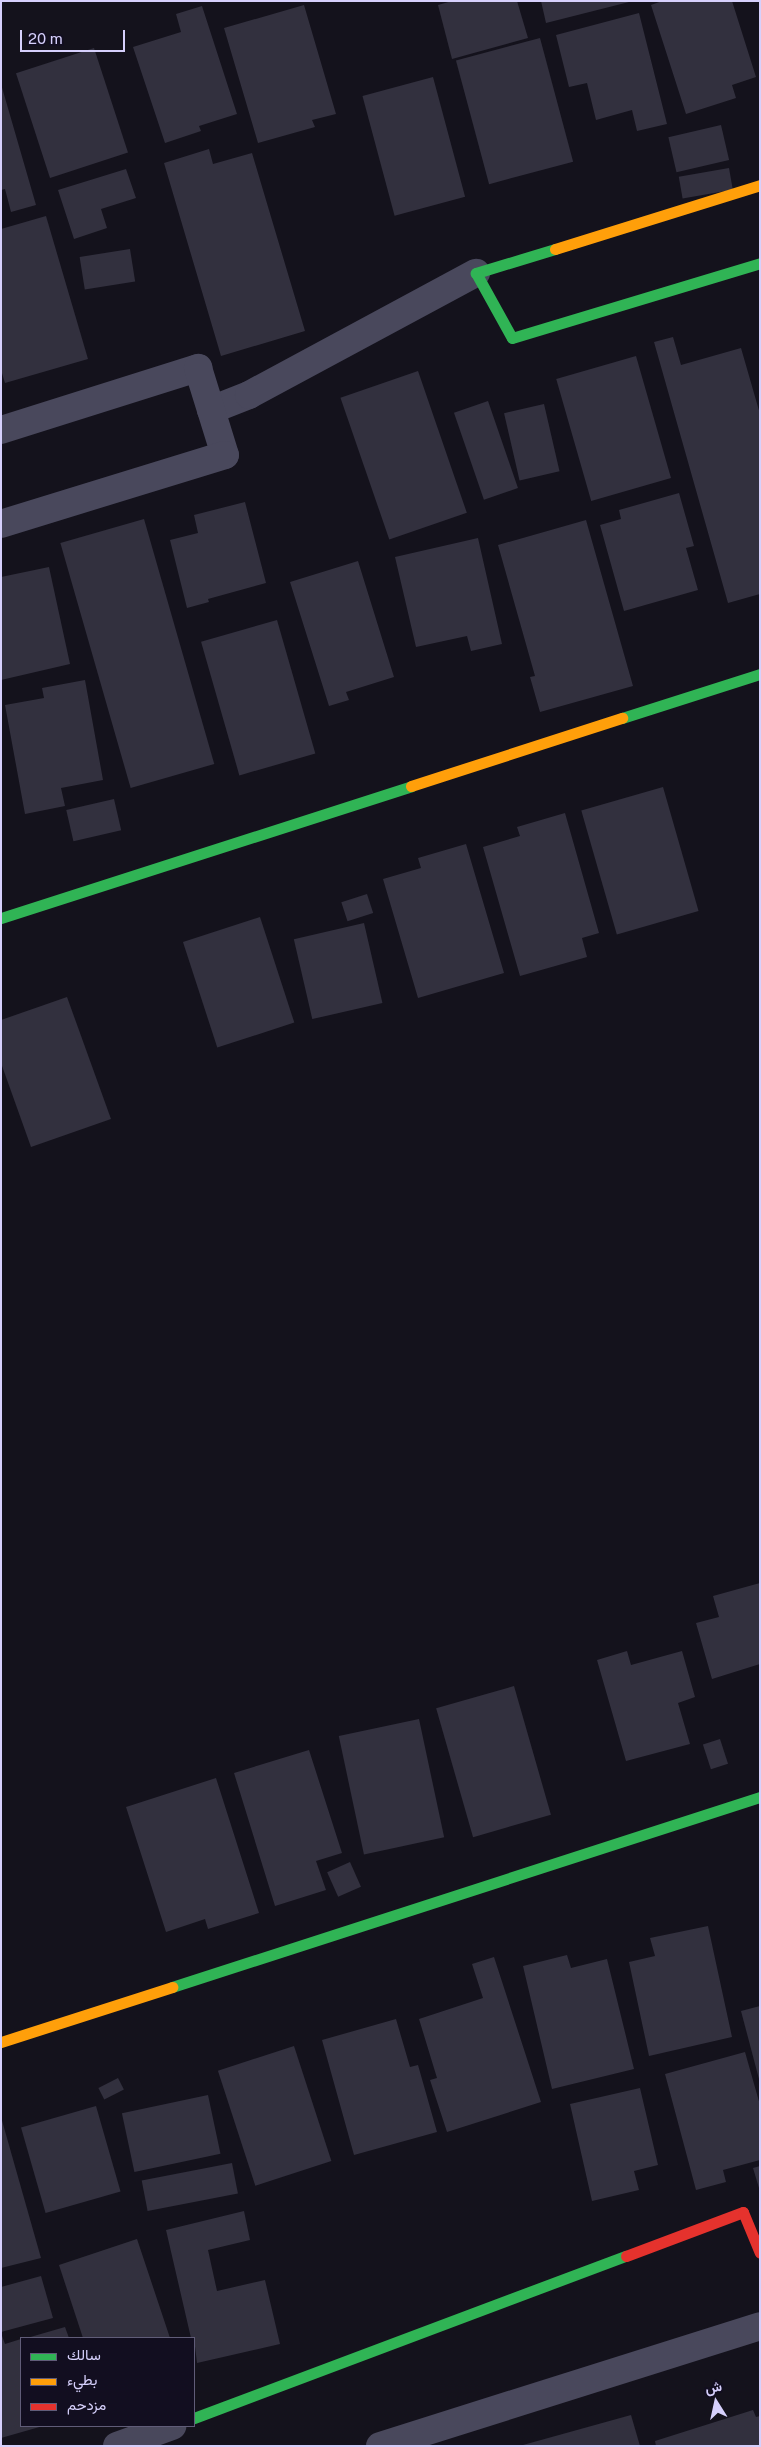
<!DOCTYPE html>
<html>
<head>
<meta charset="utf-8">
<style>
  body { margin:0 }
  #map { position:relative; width:761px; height:2447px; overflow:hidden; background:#14121c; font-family:"Public Sans",Vazirmatn,sans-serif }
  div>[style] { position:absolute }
  .building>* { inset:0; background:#32303e; transform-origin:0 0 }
  .street>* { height:28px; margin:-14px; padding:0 14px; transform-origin:14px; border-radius:14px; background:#49485c }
  .fast>* { height:11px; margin:-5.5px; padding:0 5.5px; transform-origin:5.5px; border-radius:5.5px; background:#30b455 }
  .slow>* { height:11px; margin:-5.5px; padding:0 5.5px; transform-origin:5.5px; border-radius:5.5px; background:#ff9f0a }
  .jam>* { height:11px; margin:-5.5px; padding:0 5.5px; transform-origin:5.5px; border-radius:5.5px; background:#e5322d }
  span { translate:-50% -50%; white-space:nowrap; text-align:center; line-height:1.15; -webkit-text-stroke:4px #120e20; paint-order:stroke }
  .frame { position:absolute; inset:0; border:2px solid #d6d0fc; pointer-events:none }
  .legend { position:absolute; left:20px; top:2337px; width:175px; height:90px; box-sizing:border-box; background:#120e20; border:1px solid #605c78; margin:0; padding:6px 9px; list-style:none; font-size:15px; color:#d6d0fc }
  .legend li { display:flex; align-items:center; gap:10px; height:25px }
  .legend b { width:25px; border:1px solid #605c78 }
  .north { position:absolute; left:691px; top:2377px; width:50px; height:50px; -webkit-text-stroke:4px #120e20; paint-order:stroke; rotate:350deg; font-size:14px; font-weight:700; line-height:20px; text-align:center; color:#d6d0fc }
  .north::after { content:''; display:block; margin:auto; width:18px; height:22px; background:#d6d0fc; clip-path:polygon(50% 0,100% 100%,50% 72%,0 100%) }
  .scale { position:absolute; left:20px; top:30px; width:105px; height:22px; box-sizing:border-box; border:2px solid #d6d0fc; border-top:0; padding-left:6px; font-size:15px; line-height:18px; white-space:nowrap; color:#d6d0fc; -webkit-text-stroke:4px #120e20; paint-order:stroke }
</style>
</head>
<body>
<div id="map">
  <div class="building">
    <i style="clip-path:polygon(452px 1px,517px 1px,528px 38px,452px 59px,438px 5px)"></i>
    <i style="clip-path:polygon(541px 1px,629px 1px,629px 2px,546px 23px)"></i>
    <i style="clip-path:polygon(662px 1px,732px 1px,756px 77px,732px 85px,736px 98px,686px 114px,651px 5px)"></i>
    <i style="clip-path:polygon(304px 5px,336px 114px,312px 120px,315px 127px,258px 143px,224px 28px)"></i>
    <i style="clip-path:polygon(202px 6px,237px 114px,199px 126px,201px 131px,165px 143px,133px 47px,181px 32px,176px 14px)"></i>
    <i style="clip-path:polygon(639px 13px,667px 124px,637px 131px,632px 110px,596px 120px,587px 83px,569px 87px,556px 35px)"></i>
    <i style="left:540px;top:38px;width:128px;height:87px;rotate:75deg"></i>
    <i style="left:94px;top:48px;width:110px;height:82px;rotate:72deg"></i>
    <i style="left:433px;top:77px;width:124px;height:73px;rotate:75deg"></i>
    <i style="clip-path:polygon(1px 84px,36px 205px,11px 212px,5px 189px,1px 190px)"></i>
    <i style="left:721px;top:125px;width:36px;height:54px;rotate:77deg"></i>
    <i style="clip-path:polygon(209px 149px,213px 164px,252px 153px,305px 331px,221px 356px,164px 163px)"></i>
    <i style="left:729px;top:168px;width:22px;height:51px;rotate:80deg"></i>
    <i style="clip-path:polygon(126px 169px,136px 198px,101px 209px,107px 228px,74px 239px,58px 190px)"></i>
    <i style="clip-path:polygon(46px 216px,88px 359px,5px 383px,1px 370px,1px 229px)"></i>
    <i style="left:130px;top:249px;width:33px;height:51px;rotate:81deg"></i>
    <i style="clip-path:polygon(673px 337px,681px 365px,741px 348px,760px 414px,760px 594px,728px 603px,654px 342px)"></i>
    <i style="left:636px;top:356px;width:127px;height:83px;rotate:74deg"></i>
    <i style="left:418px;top:371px;width:150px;height:82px;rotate:71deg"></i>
    <i style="left:488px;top:401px;width:92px;height:36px;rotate:71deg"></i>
    <i style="left:544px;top:404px;width:69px;height:41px;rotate:77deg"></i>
    <i style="clip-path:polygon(679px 493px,694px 546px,686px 548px,698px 590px,624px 611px,600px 525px,621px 519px,619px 510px)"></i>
    <i style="clip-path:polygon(245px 502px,266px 583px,208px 599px,209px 602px,187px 608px,170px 540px,198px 533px,194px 515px)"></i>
    <i style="left:144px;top:519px;width:255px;height:87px;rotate:74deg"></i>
    <i style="clip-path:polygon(586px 520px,633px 686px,540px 712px,530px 677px,535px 676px,498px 545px)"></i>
    <i style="clip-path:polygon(478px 538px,502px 644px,471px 651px,467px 636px,416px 647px,395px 557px)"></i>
    <i style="clip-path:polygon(358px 561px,394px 677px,346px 692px,349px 700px,329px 706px,290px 582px)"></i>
    <i style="clip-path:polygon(49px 567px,70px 664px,1px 680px,1px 577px)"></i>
    <i style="left:277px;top:620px;width:139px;height:79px;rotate:74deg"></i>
    <i style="clip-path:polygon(85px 680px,103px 780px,61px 788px,65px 806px,25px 814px,5px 705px,44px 698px,42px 688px)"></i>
    <i style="left:663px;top:787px;width:129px;height:85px;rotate:74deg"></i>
    <i style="left:114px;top:799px;width:32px;height:49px;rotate:77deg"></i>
    <i style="clip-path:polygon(565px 813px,599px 933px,582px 938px,587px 957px,520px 976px,483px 847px,520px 836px,517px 827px)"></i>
    <i style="clip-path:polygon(466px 844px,504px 973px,418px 998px,383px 879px,421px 868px,418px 858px)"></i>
    <i style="left:367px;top:894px;width:20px;height:27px;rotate:72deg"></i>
    <i style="left:260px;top:917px;width:111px;height:81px;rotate:72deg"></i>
    <i style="left:364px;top:923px;width:82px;height:72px;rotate:77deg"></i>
    <i style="clip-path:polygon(67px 997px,111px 1119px,31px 1147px,1px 1063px,1px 1020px)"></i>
    <i style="clip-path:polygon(760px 1583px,760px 1664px,712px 1679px,696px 1623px,719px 1617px,713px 1596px)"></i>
    <i style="clip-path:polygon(627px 1651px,631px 1665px,682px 1651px,695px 1697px,678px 1703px,690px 1744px,626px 1761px,597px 1660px)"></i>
    <i style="left:514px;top:1686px;width:134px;height:81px;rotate:74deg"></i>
    <i style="left:419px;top:1719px;width:121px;height:82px;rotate:78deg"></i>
    <i style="left:720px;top:1739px;width:26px;height:18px;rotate:72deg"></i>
    <i style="clip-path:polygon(309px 1750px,342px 1853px,316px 1861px,326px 1890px,275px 1906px,234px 1773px)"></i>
    <i style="clip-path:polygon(216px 1778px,259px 1913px,208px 1929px,205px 1919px,166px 1932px,126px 1807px)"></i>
    <i style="left:350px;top:1862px;width:27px;height:25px;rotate:66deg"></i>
    <i style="clip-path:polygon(708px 1926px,732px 2037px,649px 2056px,629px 1962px,655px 1956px,650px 1938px)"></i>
    <i style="clip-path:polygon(567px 1955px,571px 1968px,607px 1959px,634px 2069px,552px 2089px,523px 1966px)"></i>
    <i style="clip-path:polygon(494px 1957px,541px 2102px,447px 2132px,430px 2080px,437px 2078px,419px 2019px,483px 1998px,472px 1964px)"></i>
    <i style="clip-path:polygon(760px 2006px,760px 2079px,759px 2079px,741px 2011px)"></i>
    <i style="clip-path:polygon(396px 2019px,410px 2067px,418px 2065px,437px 2132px,354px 2155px,322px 2040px)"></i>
    <i style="left:294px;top:2046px;width:121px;height:80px;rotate:72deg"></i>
    <i style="clip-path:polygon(745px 2052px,760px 2105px,760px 2160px,723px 2170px,726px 2182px,696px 2190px,665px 2074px)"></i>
    <i style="left:118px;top:2078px;width:13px;height:22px;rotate:63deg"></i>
    <i style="clip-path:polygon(640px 2088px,658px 2165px,634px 2171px,639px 2190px,592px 2201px,570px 2104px)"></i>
    <i style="left:208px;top:2095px;width:60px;height:88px;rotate:78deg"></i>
    <i style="left:96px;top:2106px;width:89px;height:78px;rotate:74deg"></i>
    <i style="clip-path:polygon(1px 2117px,41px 2258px,1px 2268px)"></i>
    <i style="left:232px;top:2163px;width:31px;height:92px;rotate:79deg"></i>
    <i style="clip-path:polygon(760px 2166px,760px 2188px,759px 2188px,753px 2168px)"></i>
    <i style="clip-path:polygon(244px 2211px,250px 2240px,208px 2250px,217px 2291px,265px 2280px,280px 2344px,197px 2363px,194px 2338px,191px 2338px,166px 2230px)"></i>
    <i style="clip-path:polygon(137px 2239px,170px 2338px,83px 2338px,59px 2265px)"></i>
    <i style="clip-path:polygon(41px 2276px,53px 2318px,1px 2332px,1px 2287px)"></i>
    <i style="clip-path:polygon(65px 2327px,69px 2338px,27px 2338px)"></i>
    <i style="clip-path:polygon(1px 2333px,5px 2344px,21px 2339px,21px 2426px,43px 2426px,1px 2438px)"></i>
    <i style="clip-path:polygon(753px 2410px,756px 2417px,760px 2416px,760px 2446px,656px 2446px,655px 2441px)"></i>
    <i style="clip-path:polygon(631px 2415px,640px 2446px,523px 2446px,523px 2445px)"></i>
  </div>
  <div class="street">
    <i style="left:211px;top:410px;width:41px;rotate:-21.5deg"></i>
    <i style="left:249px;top:395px;width:258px;rotate:-28.3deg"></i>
    <i style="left:1px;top:430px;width:207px;rotate:-17.5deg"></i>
    <i style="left:198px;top:368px;width:91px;rotate:72.8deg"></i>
    <i style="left:225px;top:455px;width:234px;rotate:162.9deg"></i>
    <i style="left:117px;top:2446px;width:59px;rotate:-20deg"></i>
    <i style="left:380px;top:2446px;width:398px;rotate:-17.5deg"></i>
  </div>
  <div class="fast">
    <i style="left:555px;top:249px;width:83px;rotate:163.1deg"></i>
    <i style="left:476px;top:273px;width:74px;rotate:61deg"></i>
    <i style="left:512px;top:338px;width:259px;rotate:-16.8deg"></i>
    <i style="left:622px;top:718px;width:145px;rotate:-17.7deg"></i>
    <i style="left:1px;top:918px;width:431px;rotate:-17.8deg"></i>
    <i style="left:172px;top:1987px;width:618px;rotate:-17.91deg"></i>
    <i style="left:194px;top:2418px;width:461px;rotate:-20.6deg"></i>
  </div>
  <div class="slow">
    <i style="left:555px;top:249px;width:215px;rotate:-17.3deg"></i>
    <i style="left:411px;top:786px;width:222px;rotate:-17.9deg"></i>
    <i style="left:1px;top:2042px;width:180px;rotate:-17.8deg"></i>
  </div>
  <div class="jam">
    <i style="left:626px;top:2256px;width:125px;rotate:-20.6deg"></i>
    <i style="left:743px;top:2212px;width:44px;rotate:67.5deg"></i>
  </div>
  <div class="frame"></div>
  <ul class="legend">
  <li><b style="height:6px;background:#30b455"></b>سالك</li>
  <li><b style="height:6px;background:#ff9f0a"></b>بطيء</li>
  <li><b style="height:6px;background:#e5322d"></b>مزدحم</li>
  </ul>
  <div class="north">ش</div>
  <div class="scale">20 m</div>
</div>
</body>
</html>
